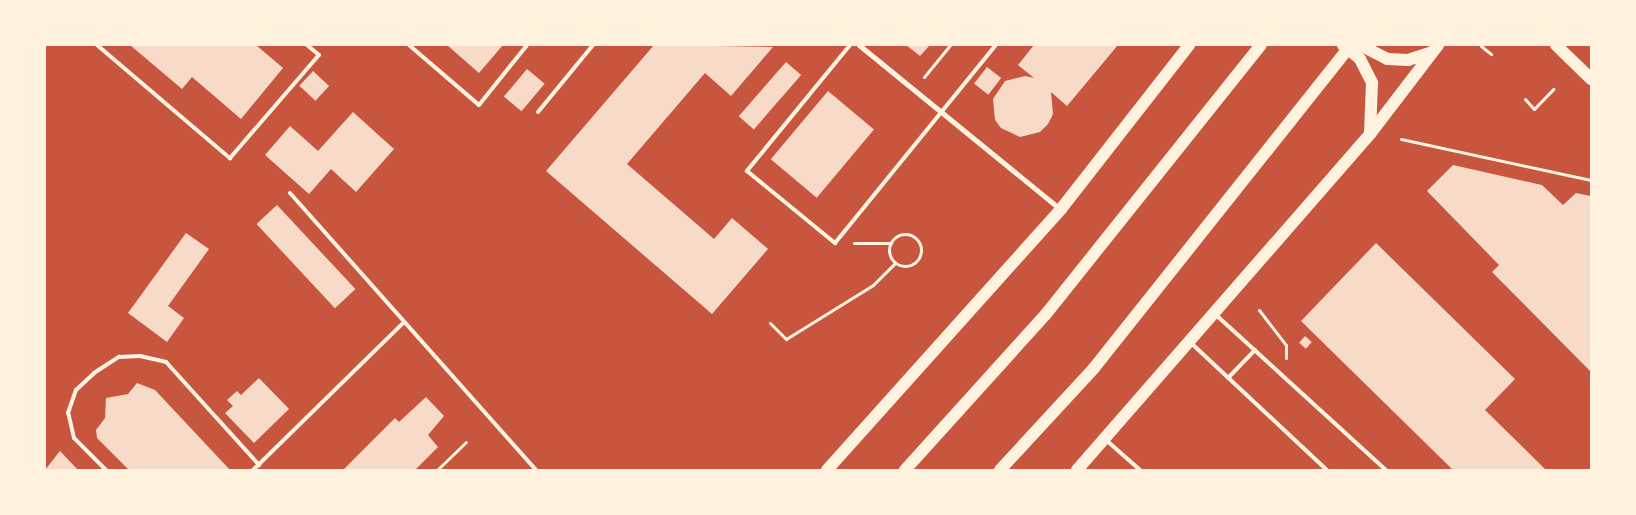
<!DOCTYPE html>
<html>
<head>
<meta charset="utf-8">
<style>
  body { margin:0 }
  #map { position:relative; width:1636px; height:515px; overflow:hidden; background:#c8553d; font-family:Roboto,sans-serif }
  div>[style] { position:absolute }
  .building>* { inset:0; background:#f7dbc8; transform-origin:0 0 }
  .path>* { height:3px; margin:-1.5px; padding:0 1.5px; transform-origin:1.5px; border-radius:1.5px; background:#fff3e0 }
  .path>.ring { margin:-1.5px; padding:0; box-sizing:content-box; background:none; border:3px solid #fff3e0; border-radius:50% }
  .service>* { height:4px; margin:-2px; padding:0 2px; transform-origin:2px; border-radius:2px; background:#fff3e0 }
  .minor>* { height:5px; margin:-2.5px; padding:0 2.5px; transform-origin:2.5px; border-radius:2.5px; background:#fff3e0 }
  .primary>* { height:12px; margin:-6px; padding:0 6px; transform-origin:6px; border-radius:6px; background:#fff3e0 }
  span { translate:-50% -50%; white-space:nowrap; text-align:center; line-height:1.15; -webkit-text-stroke:5px #fff3e0; paint-order:stroke }
  .frame { position:absolute; inset:0; border:46px solid #fff3e0; pointer-events:none }
</style>
</head>
<body>
<div id="map">
  <div class="building">
    <i style="clip-path:polygon(130px 45px,256px 45px,283px 68px,241px 119px,192px 77px,182px 89px)"></i>
    <i style="clip-path:polygon(447px 45px,503px 45px,479px 73px)"></i>
    <i style="clip-path:polygon(654px 45px,773px 47px,731px 96px,705px 73px,627px 164px,714px 239px,732px 218px,768px 249px,712px 314px,546px 171px)"></i>
    <i style="clip-path:polygon(906px 45px,930px 45px,920px 56px)"></i>
    <i style="clip-path:polygon(1034px 45px,1118px 45px,1067px 106px,1051px 92px,1053px 114px,1048px 124px,1040px 132px,1020px 137px,1001px 128px,995px 120px,993px 99px,1005px 81px,1025px 76px,1034px 78px,1018px 65px)"></i>
    <i style="left:786px;top:62px;width:20px;height:72px;rotate:41deg"></i>
    <i style="left:987px;top:67px;width:18px;height:21px;rotate:38deg"></i>
    <i style="left:527px;top:69px;width:23px;height:36px;rotate:40deg"></i>
    <i style="left:313px;top:71px;width:22px;height:20px;rotate:43deg"></i>
    <i style="left:828px;top:91px;width:60px;height:89px;rotate:40deg"></i>
    <i style="clip-path:polygon(353px 112px,394px 149px,356px 192px,331px 169px,309px 194px,265px 155px,290px 126px,318px 151px)"></i>
    <i style="clip-path:polygon(1453px 165px,1542px 185px,1563px 205px,1576px 193px,1591px 196px,1591px 372px,1492px 272px,1499px 265px,1427px 191px)"></i>
    <i style="left:277px;top:205px;width:115px;height:28px;rotate:47deg"></i>
    <i style="clip-path:polygon(186px 233px,209px 249px,168px 306px,184px 318px,167px 342px,128px 313px)"></i>
    <i style="clip-path:polygon(1376px 243px,1515px 379px,1485px 410px,1546px 470px,1453px 470px,1301px 321px)"></i>
    <i style="left:1305px;top:336px;width:9px;height:9px;rotate:41deg"></i>
    <i style="clip-path:polygon(259px 378px,289px 409px,254px 443px,225px 413px,233px 406px,227px 400px,237px 391px,241px 395px)"></i>
    <i style="clip-path:polygon(137px 383px,155px 390px,230px 470px,129px 470px,97px 438px,96px 430px,105px 418px,106px 398px,128px 394px)"></i>
    <i style="clip-path:polygon(426px 397px,444px 416px,428px 435px,438px 447px,415px 470px,343px 470px,395px 418px,399px 422px)"></i>
    <i style="clip-path:polygon(60px 451px,78px 470px,45px 470px)"></i>
  </div>
  <div class="path">
    <i style="left:1481px;top:46px;width:13px;rotate:39deg"></i>
    <i style="left:924px;top:77px;width:41px;rotate:-50.9deg"></i>
    <i style="left:1525px;top:99px;width:13px;rotate:48deg"></i>
    <i style="left:1534px;top:109px;width:28px;rotate:-46deg"></i>
    <i style="left:1401px;top:139px;width:194px;rotate:12.2deg"></i>
    <i class="ring" style="left:889px;top:234px;width:29px;height:29px"></i>
    <i style="left:854px;top:243px;width:37px"></i>
    <i style="left:1259px;top:310px;width:44px;rotate:52.4deg"></i>
    <i style="left:1286px;top:345px;width:13px;rotate:90deg"></i>
    <i style="left:770px;top:323px;width:23px;rotate:45deg"></i>
    <i style="left:786px;top:339px;width:102px;rotate:-31.8deg"></i>
    <i style="left:873px;top:285px;width:31px;rotate:-45deg"></i>
    <i style="left:437px;top:470px;width:40px;rotate:-44deg"></i>
  </div>
  <div class="service">
    <i style="left:97px;top:45px;width:175px;rotate:40.4deg"></i>
    <i style="left:230px;top:158px;width:136px;rotate:-49.2deg"></i>
    <i style="left:319px;top:55px;width:16px;rotate:-140deg"></i>
    <i style="left:409px;top:45px;width:92px;rotate:40.6deg"></i>
    <i style="left:479px;top:105px;width:77px;rotate:-51.3deg"></i>
    <i style="left:850px;top:45px;width:163px;rotate:129.3deg"></i>
    <i style="left:747px;top:171px;width:114px;rotate:39.3deg"></i>
    <i style="left:835px;top:243px;width:255px;rotate:-50.9deg"></i>
    <i style="left:538px;top:112px;width:87px;rotate:-50.6deg"></i>
    <i style="left:290px;top:193px;width:370px;rotate:48.4deg"></i>
    <i style="left:1215px;top:314px;width:231px;rotate:42.4deg"></i>
    <i style="left:1190px;top:342px;width:187px;rotate:43.1deg"></i>
    <i style="left:1228px;top:378px;width:39px;rotate:-46deg"></i>
    <i style="left:1106px;top:440px;width:45px;rotate:41.4deg"></i>
    <i style="left:106px;top:470px;width:45px;rotate:-135deg"></i>
    <i style="left:74px;top:438px;width:26px;rotate:-103deg"></i>
    <i style="left:68px;top:413px;width:24px;rotate:-71deg"></i>
    <i style="left:76px;top:390px;width:25px;rotate:-43deg"></i>
    <i style="left:94px;top:373px;width:30px;rotate:-33deg"></i>
    <i style="left:119px;top:357px;width:21px;rotate:-3deg"></i>
    <i style="left:140px;top:356px;width:27px;rotate:13deg"></i>
    <i style="left:166px;top:362px;width:139px;rotate:47.9deg"></i>
    <i style="left:253px;top:470px;width:211px;rotate:-44.4deg"></i>
  </div>
  <div class="minor">
    <i style="left:859px;top:45px;width:259px;rotate:39.2deg"></i>
  </div>
  <div class="primary">
    <i style="left:1343px;top:45px;width:22px;rotate:39deg"></i>
    <i style="left:1360px;top:59px;width:27px;rotate:63deg"></i>
    <i style="left:1372px;top:83px;width:49px;rotate:92.3deg"></i>
    <i style="left:1360px;top:45px;width:31px;rotate:27deg"></i>
    <i style="left:1388px;top:59px;width:20px;rotate:3deg"></i>
    <i style="left:1408px;top:60px;width:25px;rotate:-18deg"></i>
    <i style="left:1556px;top:45px;width:49px;rotate:44.2deg"></i>
    <i style="left:827px;top:470px;width:351px;rotate:-48.1deg"></i>
    <i style="left:1061px;top:209px;width:208px;rotate:-52deg"></i>
    <i style="left:905px;top:470px;width:210px;rotate:-47.9deg"></i>
    <i style="left:1046px;top:314px;width:344px;rotate:-51.4deg"></i>
    <i style="left:1000px;top:470px;width:139px;rotate:-47.3deg"></i>
    <i style="left:1094px;top:368px;width:413px;rotate:-51.5deg"></i>
    <i style="left:1077px;top:470px;width:446px;rotate:-48.9deg"></i>
    <i style="left:1370px;top:134px;width:112px;rotate:-52.6deg"></i>
  </div>
  <div class="frame"></div>
</div>
</body>
</html>
